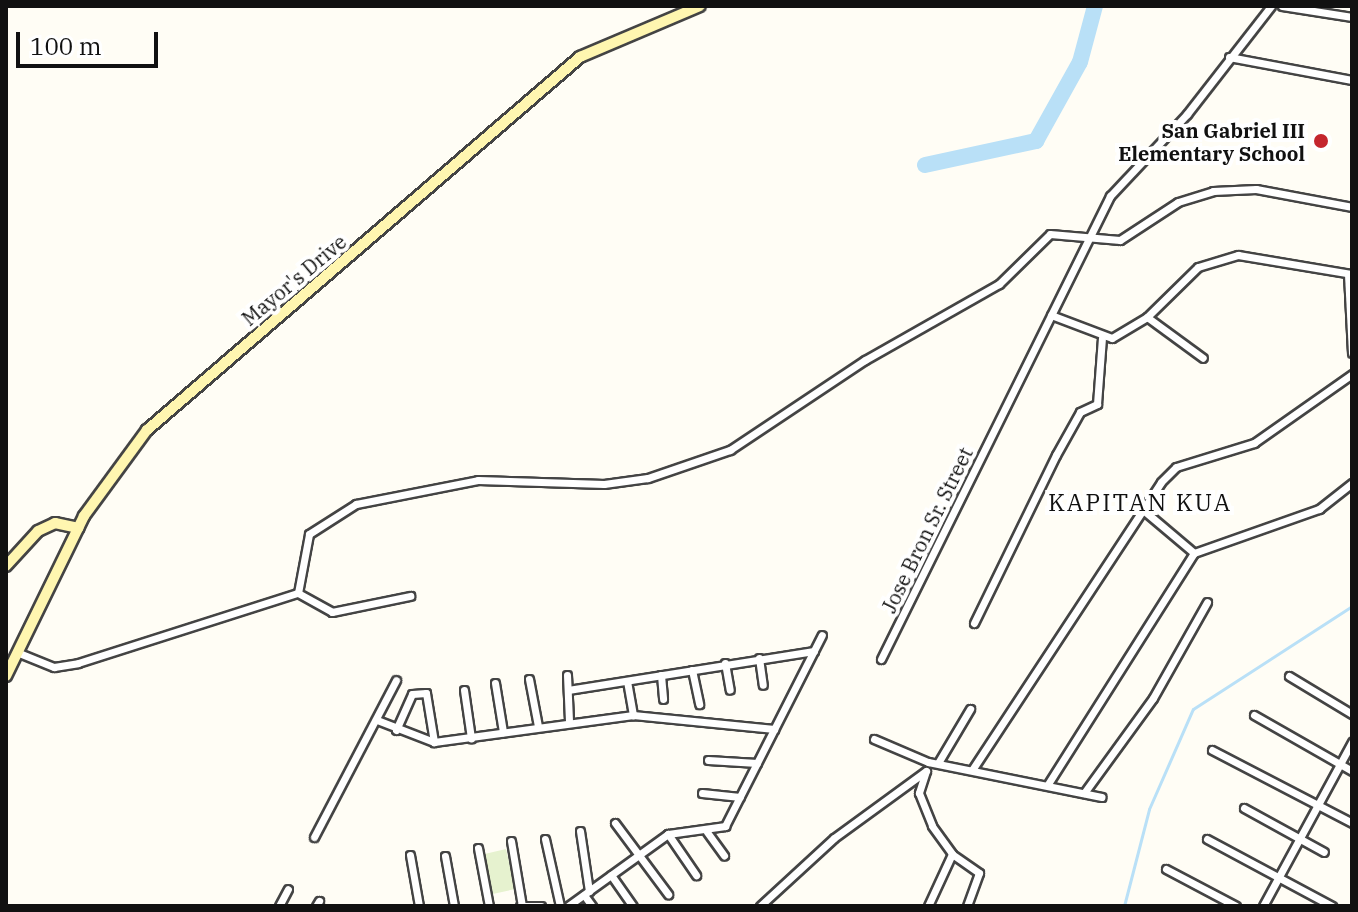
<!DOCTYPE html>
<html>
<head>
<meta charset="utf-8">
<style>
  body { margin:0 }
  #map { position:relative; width:1358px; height:912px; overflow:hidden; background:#fffdf5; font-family:"IBM Plex Serif",serif }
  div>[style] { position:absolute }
  .pitch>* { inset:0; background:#e6f2cf; transform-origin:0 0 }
  .stream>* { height:3px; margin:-1.5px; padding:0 1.5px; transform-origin:1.5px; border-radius:1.5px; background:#b9e0f7 }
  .river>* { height:16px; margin:-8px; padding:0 8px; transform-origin:8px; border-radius:8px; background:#b9e0f7 }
  .roads { filter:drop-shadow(2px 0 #444) drop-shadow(-2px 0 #444) drop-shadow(0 2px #444) drop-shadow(0 -2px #444) }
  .street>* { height:7px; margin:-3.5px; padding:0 3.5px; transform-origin:3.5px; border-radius:3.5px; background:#fff }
  .secondary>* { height:10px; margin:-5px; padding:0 5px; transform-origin:5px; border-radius:5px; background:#fff6b0 }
  .dots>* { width:22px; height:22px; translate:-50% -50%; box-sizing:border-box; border:4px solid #fff; border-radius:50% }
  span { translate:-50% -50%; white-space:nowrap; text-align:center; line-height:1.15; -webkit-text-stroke:8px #fff; paint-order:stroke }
  .poi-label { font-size:20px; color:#111; font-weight:700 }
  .right { translate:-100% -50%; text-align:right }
  .street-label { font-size:20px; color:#111 }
  .quarter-label { font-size:24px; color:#111; letter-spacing:2px }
  .frame { position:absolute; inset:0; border:8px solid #111; pointer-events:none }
  .scale { position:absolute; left:16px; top:32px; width:142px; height:36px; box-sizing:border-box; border:4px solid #111; border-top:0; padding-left:10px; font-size:24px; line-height:28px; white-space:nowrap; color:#111; -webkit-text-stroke:6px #fff; paint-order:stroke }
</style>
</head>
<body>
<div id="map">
  <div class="pitch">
    <i style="left:506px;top:849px;width:41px;height:23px;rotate:77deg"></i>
  </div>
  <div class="stream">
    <i style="left:1124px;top:906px;width:100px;rotate:-75.5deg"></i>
    <i style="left:1149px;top:809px;width:109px;rotate:-66.3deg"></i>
    <i style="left:1193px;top:709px;width:189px;rotate:-32.9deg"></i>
  </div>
  <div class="river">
    <i style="left:925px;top:165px;width:114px;rotate:-12.2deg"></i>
    <i style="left:1036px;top:141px;width:90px;rotate:-60.9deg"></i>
    <i style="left:1080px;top:62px;width:58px;rotate:-75deg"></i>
  </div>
  <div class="roads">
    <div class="street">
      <i style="left:1282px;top:6px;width:71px;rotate:8.9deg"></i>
      <i style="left:1229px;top:57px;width:125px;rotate:10.6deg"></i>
      <i style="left:1348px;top:274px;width:79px;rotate:87.1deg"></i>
      <i style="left:1051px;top:315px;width:65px;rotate:20.7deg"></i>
      <i style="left:1112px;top:338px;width:41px;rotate:-31deg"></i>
      <i style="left:1147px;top:317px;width:71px;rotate:-44.4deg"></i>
      <i style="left:1198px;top:267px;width:42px;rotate:-16.7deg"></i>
      <i style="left:1238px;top:255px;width:116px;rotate:9.5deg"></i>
      <i style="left:1147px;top:317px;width:69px;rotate:36.2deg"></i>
      <i style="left:1142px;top:509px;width:68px;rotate:40.2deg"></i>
      <i style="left:298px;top:593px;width:60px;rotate:-79.4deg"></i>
      <i style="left:309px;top:534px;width:56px;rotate:-32.6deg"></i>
      <i style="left:356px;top:504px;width:124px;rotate:-11.1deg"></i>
      <i style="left:478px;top:480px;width:126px;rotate:1.8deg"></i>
      <i style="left:604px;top:484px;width:44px;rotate:-7.8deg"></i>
      <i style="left:648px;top:478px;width:87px;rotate:-18.9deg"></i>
      <i style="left:730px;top:450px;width:162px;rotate:-33.7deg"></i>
      <i style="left:865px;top:360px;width:154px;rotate:-29.6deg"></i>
      <i style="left:999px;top:284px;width:71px;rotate:-44.4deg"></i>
      <i style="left:1050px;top:234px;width:70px;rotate:4.9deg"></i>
      <i style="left:1120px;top:240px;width:69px;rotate:-33.2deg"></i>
      <i style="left:1178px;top:202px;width:37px;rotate:-17deg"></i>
      <i style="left:1213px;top:191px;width:43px;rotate:-2.7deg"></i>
      <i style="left:1256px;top:189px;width:98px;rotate:10.6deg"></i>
      <i style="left:974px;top:623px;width:187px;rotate:-64deg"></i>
      <i style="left:1056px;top:455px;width:49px;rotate:-60.8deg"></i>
      <i style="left:1080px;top:412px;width:19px;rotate:-25deg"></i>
      <i style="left:1097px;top:404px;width:66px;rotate:-85.7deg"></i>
      <i style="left:19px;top:653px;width:38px;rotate:22deg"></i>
      <i style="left:54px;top:667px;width:24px;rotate:-9deg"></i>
      <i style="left:78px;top:663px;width:231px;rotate:-17.7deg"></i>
      <i style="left:298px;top:593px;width:39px;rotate:29deg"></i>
      <i style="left:332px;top:612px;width:80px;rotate:-11.6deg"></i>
      <i style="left:759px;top:658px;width:27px;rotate:82deg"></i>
      <i style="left:881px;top:659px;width:517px;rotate:-63.68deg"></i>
      <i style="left:1110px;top:196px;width:112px;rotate:-46.8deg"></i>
      <i style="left:1187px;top:114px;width:137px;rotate:-52.1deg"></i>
      <i style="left:725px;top:663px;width:27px;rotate:80deg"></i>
      <i style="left:692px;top:670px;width:35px;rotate:78deg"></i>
      <i style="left:567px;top:675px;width:45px;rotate:87.5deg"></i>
      <i style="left:661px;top:675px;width:24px;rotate:85deg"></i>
      <i style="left:1289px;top:676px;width:74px;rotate:31.1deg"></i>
      <i style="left:529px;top:679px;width:48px;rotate:79.2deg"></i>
      <i style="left:627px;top:681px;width:35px;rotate:80deg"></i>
      <i style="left:495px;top:683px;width:50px;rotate:80.7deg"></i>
      <i style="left:464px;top:690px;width:49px;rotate:81.7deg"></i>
      <i style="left:568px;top:690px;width:249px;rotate:-9deg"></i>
      <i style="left:1254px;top:715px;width:113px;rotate:29.7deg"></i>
      <i style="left:377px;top:720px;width:61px;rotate:21.1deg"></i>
      <i style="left:434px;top:742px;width:201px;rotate:-7.7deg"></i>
      <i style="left:633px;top:715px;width:142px;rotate:5.7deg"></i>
      <i style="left:396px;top:730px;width:39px;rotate:-66deg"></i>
      <i style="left:412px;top:694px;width:14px;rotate:-4deg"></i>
      <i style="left:426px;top:693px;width:50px;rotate:80.7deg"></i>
      <i style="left:874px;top:739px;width:59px;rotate:23.1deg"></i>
      <i style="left:928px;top:762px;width:177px;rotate:11.4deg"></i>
      <i style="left:1212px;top:750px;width:158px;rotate:27.5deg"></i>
      <i style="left:708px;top:760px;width:49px;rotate:3.5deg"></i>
      <i style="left:938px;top:763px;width:63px;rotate:-59.3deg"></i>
      <i style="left:972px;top:770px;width:344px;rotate:-56.7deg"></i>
      <i style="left:1161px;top:482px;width:21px;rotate:-45deg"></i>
      <i style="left:1176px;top:467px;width:82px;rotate:-17.1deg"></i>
      <i style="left:1254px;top:443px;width:120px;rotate:-35.1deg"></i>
      <i style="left:926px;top:771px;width:23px;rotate:108deg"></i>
      <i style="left:919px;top:793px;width:35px;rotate:68deg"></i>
      <i style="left:932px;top:826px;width:34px;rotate:54deg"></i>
      <i style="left:952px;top:854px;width:33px;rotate:35deg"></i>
      <i style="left:979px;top:873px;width:35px;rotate:110deg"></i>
      <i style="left:1048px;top:784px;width:273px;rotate:-57.7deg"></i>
      <i style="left:1194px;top:553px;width:133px;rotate:-19.4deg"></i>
      <i style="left:1319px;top:509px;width:42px;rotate:-38.2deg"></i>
      <i style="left:702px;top:793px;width:38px;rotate:6deg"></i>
      <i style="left:1084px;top:793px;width:117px;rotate:-54deg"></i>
      <i style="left:1153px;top:698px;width:110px;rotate:-60.6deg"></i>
      <i style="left:1244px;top:808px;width:91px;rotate:28.8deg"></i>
      <i style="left:615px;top:823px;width:89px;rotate:53.3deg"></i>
      <i style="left:580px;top:831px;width:61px;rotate:81.5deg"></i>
      <i style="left:707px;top:832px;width:29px;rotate:54deg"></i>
      <i style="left:668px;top:834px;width:50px;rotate:55.7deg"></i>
      <i style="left:314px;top:837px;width:177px;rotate:-62.4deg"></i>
      <i style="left:545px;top:839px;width:69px;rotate:77.4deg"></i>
      <i style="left:1207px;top:839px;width:142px;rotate:28.2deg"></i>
      <i style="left:511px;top:841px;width:66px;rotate:80.4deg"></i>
      <i style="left:478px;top:848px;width:59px;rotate:79.3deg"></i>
      <i style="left:410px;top:855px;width:52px;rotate:80deg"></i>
      <i style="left:445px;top:856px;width:51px;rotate:79.8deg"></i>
      <i style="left:1166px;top:869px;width:79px;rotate:27.9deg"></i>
      <i style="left:611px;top:875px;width:38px;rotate:55deg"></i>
      <i style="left:584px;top:895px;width:14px;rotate:54deg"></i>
      <i style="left:279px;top:906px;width:19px;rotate:-62deg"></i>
      <i style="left:316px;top:906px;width:6px;rotate:-59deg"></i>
      <i style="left:520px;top:906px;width:21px"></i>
      <i style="left:568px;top:906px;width:123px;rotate:-35.8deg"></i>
      <i style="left:668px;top:834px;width:58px;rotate:-8deg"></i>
      <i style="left:725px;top:826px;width:214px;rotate:-63.1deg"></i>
      <i style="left:760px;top:906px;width:100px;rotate:-42.6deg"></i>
      <i style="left:834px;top:838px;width:114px;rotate:-36.1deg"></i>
      <i style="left:928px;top:906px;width:57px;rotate:-65.2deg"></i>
      <i style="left:1263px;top:906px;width:187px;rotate:-61.5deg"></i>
    </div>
    <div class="secondary">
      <i style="left:6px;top:566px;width:47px;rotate:-47.6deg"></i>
      <i style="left:38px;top:531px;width:19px;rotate:-25deg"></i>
      <i style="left:55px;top:523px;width:24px;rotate:12deg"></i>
      <i style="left:6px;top:676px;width:178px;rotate:-64deg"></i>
      <i style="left:84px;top:516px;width:107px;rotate:-53.8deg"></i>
      <i style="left:147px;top:430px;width:572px;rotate:-40.74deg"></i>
      <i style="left:580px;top:57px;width:130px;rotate:-23deg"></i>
    </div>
  </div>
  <div class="dots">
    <i style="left:1321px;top:141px;background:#c4262e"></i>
  </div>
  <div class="poi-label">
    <span class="right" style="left:1305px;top:142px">San Gabriel III<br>Elementary School</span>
  </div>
  <div class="street-label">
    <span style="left:294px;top:280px;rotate:-40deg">Mayor's Drive</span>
    <span style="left:927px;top:530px;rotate:-64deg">Jose Bron Sr. Street</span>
  </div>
  <div class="quarter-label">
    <span style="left:1140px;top:503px">KAPITAN KUA</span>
  </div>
  <div class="frame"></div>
  <div class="scale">100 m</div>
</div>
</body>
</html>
